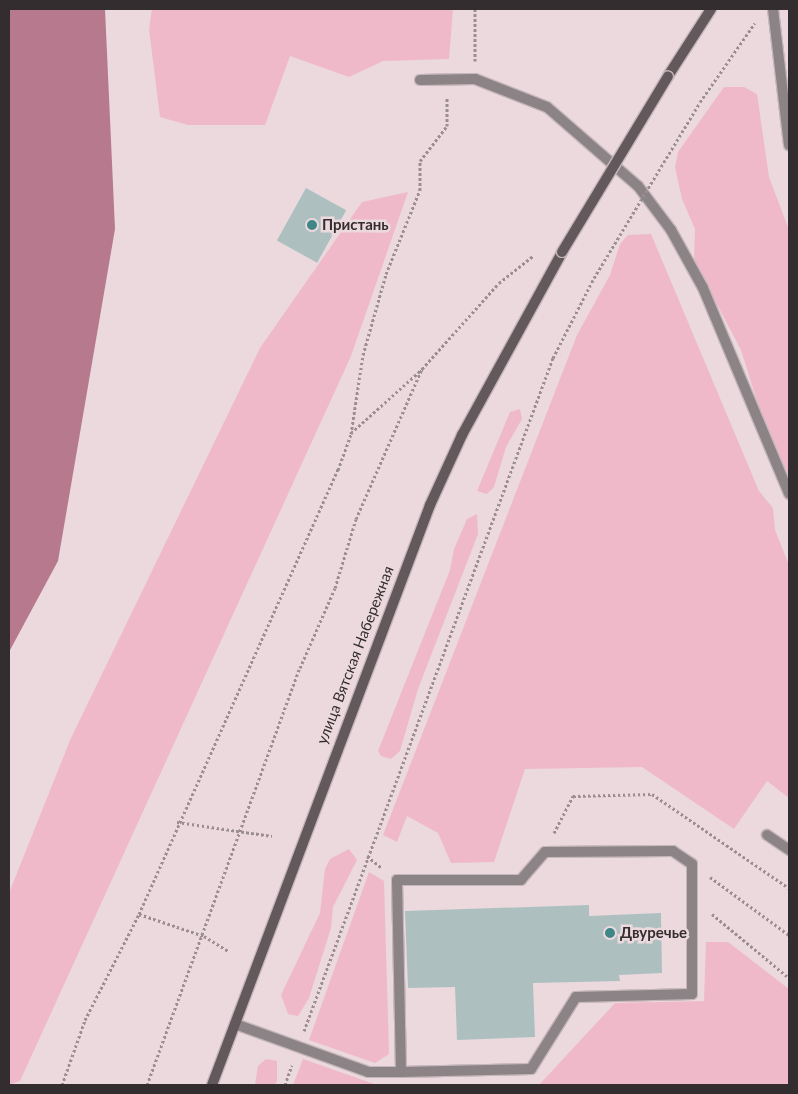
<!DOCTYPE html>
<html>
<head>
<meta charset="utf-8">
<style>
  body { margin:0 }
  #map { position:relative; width:798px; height:1094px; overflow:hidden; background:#ebd9de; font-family:Lato,sans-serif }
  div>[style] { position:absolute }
  .green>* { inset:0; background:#efb9c9 }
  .water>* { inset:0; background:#b7798d }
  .building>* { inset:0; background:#adc0bf; transform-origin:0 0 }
  .path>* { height:3px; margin-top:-1.5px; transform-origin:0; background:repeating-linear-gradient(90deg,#9b8e91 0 2.5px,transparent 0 5px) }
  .roads { filter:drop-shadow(1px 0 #c6b7bb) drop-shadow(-1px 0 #c6b7bb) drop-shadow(0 1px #c6b7bb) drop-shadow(0 -1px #c6b7bb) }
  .lane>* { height:10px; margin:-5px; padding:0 5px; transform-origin:5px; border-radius:5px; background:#8b8385 }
  .street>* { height:10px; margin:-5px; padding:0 5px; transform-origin:5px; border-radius:5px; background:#8b8385 }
  .secondary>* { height:10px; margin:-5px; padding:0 5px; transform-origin:5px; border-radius:5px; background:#63595c }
  .path-bridge>* { height:3px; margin-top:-1.5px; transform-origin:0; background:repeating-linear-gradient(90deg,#9b8e91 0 2.5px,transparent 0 5px) }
  .bridges { filter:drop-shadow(1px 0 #c6b7bb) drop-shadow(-1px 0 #c6b7bb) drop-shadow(0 1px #c6b7bb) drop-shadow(0 -1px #c6b7bb) }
  .secondary-bridge>* { height:10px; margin:-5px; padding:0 5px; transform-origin:5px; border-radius:5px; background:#63595c }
  .dots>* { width:14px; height:14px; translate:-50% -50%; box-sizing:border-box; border:2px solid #ebd9de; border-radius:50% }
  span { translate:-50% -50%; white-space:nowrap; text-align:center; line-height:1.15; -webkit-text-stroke:5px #ebd9de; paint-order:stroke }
  .poi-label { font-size:15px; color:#342d2f; font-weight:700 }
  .left { translate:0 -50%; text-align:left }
  .street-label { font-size:15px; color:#342d2f }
  .frame { position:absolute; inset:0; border:10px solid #342d2f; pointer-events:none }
</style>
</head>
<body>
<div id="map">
  <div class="green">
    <i style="clip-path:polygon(152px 9px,453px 9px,449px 59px,383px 61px,349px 77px,290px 56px,265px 125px,188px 125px,160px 117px,149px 29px)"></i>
    <i style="clip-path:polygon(724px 87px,744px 87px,757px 94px,769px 177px,789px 230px,789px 478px,764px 424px,741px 350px,694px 261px,695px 229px,682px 199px,675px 167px,678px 152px)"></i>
    <i style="clip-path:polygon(408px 192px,351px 356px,20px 1081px,9px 1085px,9px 893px,71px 738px,260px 348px,362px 202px)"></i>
    <i style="clip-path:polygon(651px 234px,759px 491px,773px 508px,775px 530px,789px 565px,789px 798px,767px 781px,734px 829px,642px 767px,525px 769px,494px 862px,451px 863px,438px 833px,407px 816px,397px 842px,383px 835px,577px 335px,610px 275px,620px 244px,628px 235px)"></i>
    <i style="clip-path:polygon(520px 409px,522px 419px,506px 447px,494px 487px,487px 494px,477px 491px,510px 412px)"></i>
    <i style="clip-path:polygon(477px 514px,478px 534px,418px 689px,400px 751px,391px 759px,381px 756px,378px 751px,450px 570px,454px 549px,467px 519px)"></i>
    <i style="clip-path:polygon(349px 849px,357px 860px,333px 907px,331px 928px,309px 998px,298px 1016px,288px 1014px,281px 995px,320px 913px,325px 869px,330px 859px)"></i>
    <i style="clip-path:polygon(369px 872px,384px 881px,389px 1054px,375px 1063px,309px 1040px)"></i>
    <i style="clip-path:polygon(706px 942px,728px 942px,789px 989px,789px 1085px,539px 1085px,615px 1003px,704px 1001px)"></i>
    <i style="clip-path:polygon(266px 1059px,277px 1061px,277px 1081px,275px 1085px,255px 1085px,258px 1066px)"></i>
    <i style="clip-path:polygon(303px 1059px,377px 1085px,293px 1085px)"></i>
  </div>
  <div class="water">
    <i style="clip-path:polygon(9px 9px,105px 9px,115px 229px,58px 561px,9px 652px)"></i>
  </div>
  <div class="building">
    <i style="left:306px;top:188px;width:46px;height:60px;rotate:29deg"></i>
    <i style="clip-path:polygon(589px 905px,589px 916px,661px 913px,662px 973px,619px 975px,620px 981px,533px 983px,535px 1037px,457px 1040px,455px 987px,408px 988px,405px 911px)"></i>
  </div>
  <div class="path">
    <i style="left:475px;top:9px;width:52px;rotate:90deg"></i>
    <i style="left:700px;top:102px;width:96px;rotate:-55.2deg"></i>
    <i style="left:351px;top:433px;width:96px;rotate:-42deg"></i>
    <i style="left:422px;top:369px;width:115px;rotate:-48.2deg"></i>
    <i style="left:499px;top:283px;width:43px;rotate:-38.5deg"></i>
    <i style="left:177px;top:822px;width:96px;rotate:8.4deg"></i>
    <i style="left:554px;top:833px;width:42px;rotate:-62.8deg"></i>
    <i style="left:573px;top:796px;width:79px;rotate:-1.5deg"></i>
    <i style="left:652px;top:794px;width:166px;rotate:34.5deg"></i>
    <i style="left:367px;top:856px;width:19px;rotate:39deg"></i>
    <i style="left:710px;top:877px;width:98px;rotate:36.3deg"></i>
    <i style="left:139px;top:914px;width:69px;rotate:18.7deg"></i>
    <i style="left:204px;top:936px;width:28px;rotate:32deg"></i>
    <i style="left:712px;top:914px;width:100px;rotate:39.7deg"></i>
    <i style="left:304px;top:1031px;width:718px;rotate:-69.7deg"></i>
    <i style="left:553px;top:358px;width:90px;rotate:-62.9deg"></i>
    <i style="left:62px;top:1085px;width:69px;rotate:-70.5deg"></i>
    <i style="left:85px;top:1020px;width:119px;rotate:-63deg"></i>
    <i style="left:139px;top:914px;width:487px;rotate:-65.9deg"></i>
    <i style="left:338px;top:470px;width:38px;rotate:-70deg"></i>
    <i style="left:351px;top:434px;width:80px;rotate:-81.4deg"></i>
    <i style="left:363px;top:355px;width:84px;rotate:-74.1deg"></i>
    <i style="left:386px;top:274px;width:91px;rotate:-68deg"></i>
    <i style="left:420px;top:190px;width:29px;rotate:-90deg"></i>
    <i style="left:420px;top:161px;width:44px;rotate:-52.4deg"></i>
    <i style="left:447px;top:126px;width:28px;rotate:-90deg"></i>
    <i style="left:147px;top:1085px;width:444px;rotate:-69.9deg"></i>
    <i style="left:300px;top:668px;width:87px;rotate:-66.4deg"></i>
    <i style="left:335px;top:588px;width:72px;rotate:-73.1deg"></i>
    <i style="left:356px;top:519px;width:164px;rotate:-66.3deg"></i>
    <i style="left:285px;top:1085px;width:21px;rotate:-71deg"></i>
  </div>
  <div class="roads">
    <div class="lane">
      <i style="left:420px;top:80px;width:55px;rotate:-1deg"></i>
      <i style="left:475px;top:79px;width:77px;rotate:21.3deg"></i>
      <i style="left:547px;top:107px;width:121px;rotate:41deg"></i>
      <i style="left:638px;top:186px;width:55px;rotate:53.1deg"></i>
      <i style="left:671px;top:230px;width:66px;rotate:61.1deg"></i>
      <i style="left:703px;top:288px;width:223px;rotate:67.3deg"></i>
      <i style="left:767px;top:835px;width:27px;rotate:34deg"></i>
      <i style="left:235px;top:1024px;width:141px;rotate:19.8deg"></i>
      <i style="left:368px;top:1072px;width:33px"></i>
      <i style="left:401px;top:1072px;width:130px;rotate:-1.3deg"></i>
      <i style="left:531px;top:1069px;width:85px;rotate:-58deg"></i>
      <i style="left:576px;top:997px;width:116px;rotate:-1.5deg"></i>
      <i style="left:692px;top:994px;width:130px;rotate:-90deg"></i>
      <i style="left:692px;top:864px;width:23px;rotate:-146deg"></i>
      <i style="left:673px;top:851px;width:128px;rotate:179.6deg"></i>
      <i style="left:545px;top:852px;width:37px;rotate:131deg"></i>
      <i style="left:521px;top:880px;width:124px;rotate:180deg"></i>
      <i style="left:397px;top:880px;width:192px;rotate:88.8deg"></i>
    </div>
    <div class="street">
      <i style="left:773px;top:9px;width:137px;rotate:83.3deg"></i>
    </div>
    <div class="secondary">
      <i style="left:668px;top:76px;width:80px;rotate:-57.3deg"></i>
      <i style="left:212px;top:1085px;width:620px;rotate:-69.4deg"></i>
      <i style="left:430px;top:505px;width:77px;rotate:-65.4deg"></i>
      <i style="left:462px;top:435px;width:209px;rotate:-61.3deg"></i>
    </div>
  </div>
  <div class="path-bridge">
    <i style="left:594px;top:278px;width:205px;rotate:-58.9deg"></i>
  </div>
  <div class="bridges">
    <div class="secondary-bridge">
      <i style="left:562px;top:252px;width:205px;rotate:-58.9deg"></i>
    </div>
  </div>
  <div class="dots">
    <i style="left:312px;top:225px;background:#3f8786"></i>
    <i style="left:610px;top:933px;background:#3f8786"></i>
  </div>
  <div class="poi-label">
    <span class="left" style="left:322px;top:225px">Пристань</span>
    <span class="left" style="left:620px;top:933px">Двуречье</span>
  </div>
  <div class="street-label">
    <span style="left:355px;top:655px;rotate:-69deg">улица Вятская Набережная</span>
  </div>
  <div class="frame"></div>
</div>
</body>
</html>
